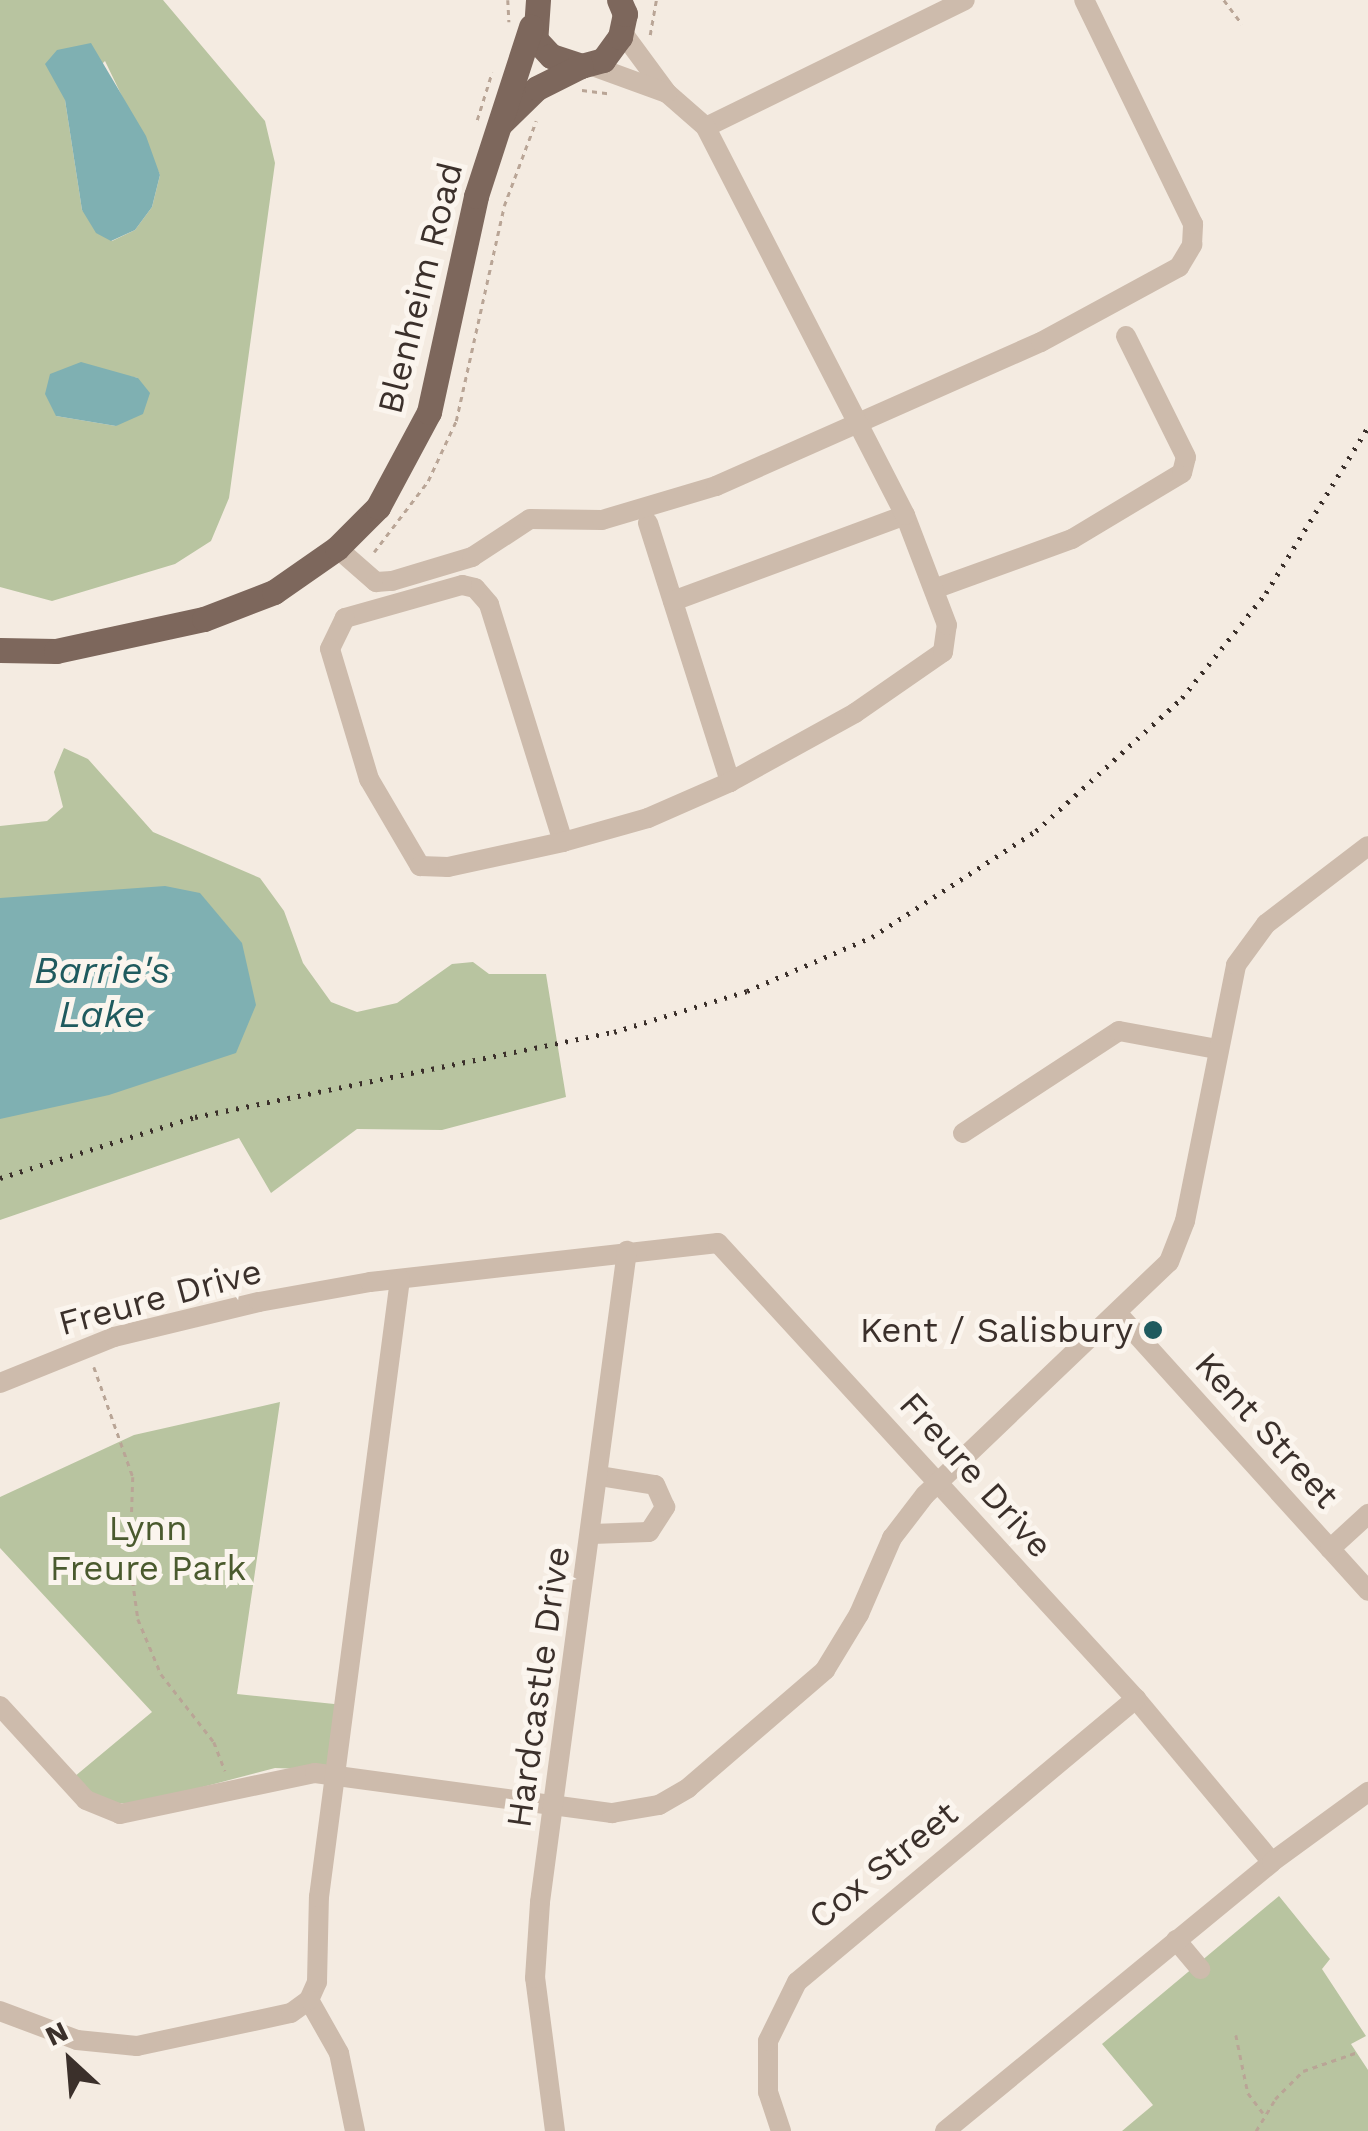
<!DOCTYPE html>
<html>
<head>
<meta charset="utf-8">
<style>
  body { margin:0 }
  #map { position:relative; width:1368px; height:2131px; overflow:hidden; background:#f4ebe1; font-family:"Work Sans",sans-serif }
  div>[style] { position:absolute }
  .green>* { inset:0; background:#b8c4a0 }
  .water>* { inset:0; background:#7fb0b2 }
  .path>* { height:2.5px; margin-top:-1.25px; transform-origin:0; background:repeating-linear-gradient(90deg,#b9a596 0 5px,transparent 0 10px) }
  .minor>* { height:20px; margin:-10px; padding:0 10px; transform-origin:10px; border-radius:10px; background:#cdbbac }
  .major>* { height:25px; margin:-12.5px; padding:0 12.5px; transform-origin:12.5px; border-radius:12.5px; background:#7d675c }
  .rail>* { height:5px; margin-top:-2.5px; transform-origin:0; background:repeating-linear-gradient(90deg,#3b302b 0 2.5px,transparent 0 10.5px) }
  .dots>* { width:28px; height:28px; translate:-50% -50%; box-sizing:border-box; border:5px solid #fbf5ee; border-radius:50% }
  span { translate:-50% -50%; white-space:nowrap; text-align:center; line-height:1.15; -webkit-text-stroke:10px #fbf5ee; paint-order:stroke }
  .street-label { font-size:35px; color:#3b302b }
  .poi-label { font-size:35px; color:#3b302b }
  .right { translate:-100% -50%; text-align:right }
  .park-label { font-size:35px; color:#4a5a2e }
  .water-label { font-size:38px; color:#1f5a5e; font-style:italic }
  .north { position:absolute; left:20px; top:2011px; width:100px; height:100px; -webkit-text-stroke:8px #fbf5ee; paint-order:stroke; rotate:334deg; font-size:28px; font-weight:700; line-height:40px; text-align:center; color:#3b302b }
  .north::after { content:''; display:block; margin:auto; width:35px; height:45px; background:#3b302b; clip-path:polygon(50% 0,100% 100%,50% 72%,0 100%) }
</style>
</head>
<body>
<div id="map">
  <div class="green">
    <i style="clip-path:polygon(evenodd,0 0,163px 0,265px 121px,275px 163px,229px 498px,211px 541px,175px 564px,52px 601px,0 587px,0 0,105px 61px,160px 175px,152px 207px,135px 230px,112px 241px,82px 210px,65px 100px,105px 61px,0 0,118px 374px,138px 378px,116px 426px,56px 416px,118px 374px)"></i>
    <i style="clip-path:polygon(64px 748px,88px 759px,153px 832px,260px 878px,284px 911px,303px 963px,331px 1002px,357px 1012px,397px 1003px,452px 964px,473px 962px,489px 974px,546px 974px,566px 1097px,442px 1130px,357px 1129px,271px 1193px,239px 1138px,0 1220px,0 826px,47px 821px,63px 807px,54px 772px)"></i>
    <i style="clip-path:polygon(280px 1402px,237px 1694px,344px 1705px,334px 1770px,275px 1768px,138px 1804px,99px 1802px,68px 1782px,152px 1712px,0 1548px,0 1497px,134px 1435px)"></i>
    <i style="clip-path:polygon(1279px 1896px,1330px 1959px,1322px 1969px,1366px 2036px,1351px 2044px,1368px 2070px,1368px 2131px,1122px 2131px,1153px 2105px,1102px 2044px)"></i>
  </div>
  <div class="water">
    <i style="clip-path:polygon(91px 43px,146px 136px,160px 175px,152px 207px,135px 230px,111px 241px,96px 233px,82px 210px,65px 100px,45px 64px,57px 50px)"></i>
    <i style="clip-path:polygon(81px 362px,138px 378px,150px 393px,143px 414px,116px 426px,56px 416px,45px 394px,50px 374px)"></i>
    <i style="clip-path:polygon(165px 886px,200px 893px,242px 943px,256px 1005px,236px 1053px,109px 1095px,0 1119px,0 898px)"></i>
  </div>
  <div class="path">
    <i style="left:508px;top:0;width:22px;rotate:87deg"></i>
    <i style="left:1224px;top:0;width:30px;rotate:53deg"></i>
    <i style="left:650px;top:35px;width:36px;rotate:-80deg"></i>
    <i style="left:582px;top:90px;width:26px;rotate:7deg"></i>
    <i style="left:477px;top:120px;width:50px;rotate:-72.6deg"></i>
    <i style="left:374px;top:552px;width:89px;rotate:-52.7deg"></i>
    <i style="left:428px;top:481px;width:66px;rotate:-65deg"></i>
    <i style="left:456px;top:421px;width:220px;rotate:-77.4deg"></i>
    <i style="left:504px;top:206px;width:91px;rotate:-69.4deg"></i>
    <i style="left:94px;top:1367px;width:117px;rotate:70.5deg"></i>
    <i style="left:133px;top:1477px;width:84px;rotate:92deg"></i>
    <i style="left:130px;top:1561px;width:59px;rotate:82.1deg"></i>
    <i style="left:138px;top:1619px;width:60px;rotate:67.3deg"></i>
    <i style="left:161px;top:1674px;width:86px;rotate:52.1deg"></i>
    <i style="left:214px;top:1742px;width:31px;rotate:69deg"></i>
    <i style="left:1236px;top:2035px;width:59px;rotate:78.3deg"></i>
    <i style="left:1248px;top:2093px;width:25px;rotate:53deg"></i>
    <i style="left:1256px;top:2131px;width:37px;rotate:-59deg"></i>
    <i style="left:1275px;top:2099px;width:40px;rotate:-45deg"></i>
    <i style="left:1303px;top:2071px;width:58px;rotate:-19.1deg"></i>
  </div>
  <div class="minor">
    <i style="left:622px;top:32px;width:76px;rotate:53.6deg"></i>
    <i style="left:667px;top:93px;width:52px;rotate:41.1deg"></i>
    <i style="left:706px;top:127px;width:288px;rotate:-26.1deg"></i>
    <i style="left:590px;top:65px;width:82px;rotate:20deg"></i>
    <i style="left:648px;top:523px;width:272px;rotate:72.4deg"></i>
    <i style="left:337px;top:548px;width:52px;rotate:41.1deg"></i>
    <i style="left:376px;top:582px;width:16px;rotate:-4deg"></i>
    <i style="left:392px;top:581px;width:84px;rotate:-16.7deg"></i>
    <i style="left:472px;top:557px;width:69px;rotate:-33.2deg"></i>
    <i style="left:530px;top:519px;width:72px;rotate:0.8deg"></i>
    <i style="left:602px;top:520px;width:119px;rotate:-16.6deg"></i>
    <i style="left:716px;top:486px;width:355px;rotate:-23.9deg"></i>
    <i style="left:1041px;top:342px;width:157px;rotate:-28.5deg"></i>
    <i style="left:1179px;top:267px;width:26px;rotate:-59deg"></i>
    <i style="left:1192px;top:245px;width:21px;rotate:-87deg"></i>
    <i style="left:1193px;top:224px;width:249px;rotate:-115.9deg"></i>
    <i style="left:934px;top:589px;width:147px;rotate:-19.9deg"></i>
    <i style="left:1072px;top:539px;width:128px;rotate:-31deg"></i>
    <i style="left:1182px;top:473px;width:16px;rotate:-76deg"></i>
    <i style="left:1186px;top:457px;width:135px;rotate:-116.4deg"></i>
    <i style="left:673px;top:601px;width:247px;rotate:-20.3deg"></i>
    <i style="left:563px;top:842px;width:249px;rotate:-107.3deg"></i>
    <i style="left:489px;top:604px;width:21px;rotate:-131deg"></i>
    <i style="left:475px;top:588px;width:13px;rotate:-167deg"></i>
    <i style="left:462px;top:585px;width:122px;rotate:164.2deg"></i>
    <i style="left:345px;top:618px;width:34px;rotate:116deg"></i>
    <i style="left:330px;top:649px;width:136px;rotate:73.3deg"></i>
    <i style="left:369px;top:779px;width:101px;rotate:59.6deg"></i>
    <i style="left:420px;top:866px;width:28px;rotate:2deg"></i>
    <i style="left:448px;top:867px;width:118px;rotate:-12.3deg"></i>
    <i style="left:563px;top:842px;width:88px;rotate:-15.8deg"></i>
    <i style="left:648px;top:818px;width:90px;rotate:-23.7deg"></i>
    <i style="left:730px;top:782px;width:143px;rotate:-28.9deg"></i>
    <i style="left:855px;top:713px;width:107px;rotate:-34.7deg"></i>
    <i style="left:943px;top:652px;width:27px;rotate:-82deg"></i>
    <i style="left:947px;top:625px;width:118px;rotate:-110.9deg"></i>
    <i style="left:905px;top:515px;width:436px;rotate:-117.2deg"></i>
    <i style="left:963px;top:1133px;width:186px;rotate:-33.2deg"></i>
    <i style="left:1119px;top:1031px;width:100px;rotate:10.4deg"></i>
    <i style="left:1118px;top:1314px;width:373px;rotate:47.9deg"></i>
    <i style="left:0;top:1383px;width:123px;rotate:-22deg"></i>
    <i style="left:114px;top:1337px;width:149px;rotate:-13.6deg"></i>
    <i style="left:259px;top:1302px;width:113px;rotate:-10.2deg"></i>
    <i style="left:370px;top:1282px;width:350px;rotate:-6.4deg"></i>
    <i style="left:718px;top:1243px;width:619px;rotate:47.49deg"></i>
    <i style="left:1136px;top:1699px;width:212px;rotate:50.2deg"></i>
    <i style="left:592px;top:1534px;width:57px;rotate:-2deg"></i>
    <i style="left:649px;top:1532px;width:30px;rotate:-57deg"></i>
    <i style="left:665px;top:1507px;width:24px;rotate:-114deg"></i>
    <i style="left:655px;top:1485px;width:57px;rotate:-170.9deg"></i>
    <i style="left:1330px;top:1549px;width:52px;rotate:-42.6deg"></i>
    <i style="left:0;top:1706px;width:127px;rotate:47.5deg"></i>
    <i style="left:86px;top:1800px;width:37px;rotate:22deg"></i>
    <i style="left:120px;top:1814px;width:199px;rotate:-11.9deg"></i>
    <i style="left:315px;top:1773px;width:300px;rotate:7.7deg"></i>
    <i style="left:612px;top:1813px;width:48px;rotate:-9.7deg"></i>
    <i style="left:659px;top:1805px;width:34px;rotate:-30deg"></i>
    <i style="left:688px;top:1788px;width:181px;rotate:-40.7deg"></i>
    <i style="left:825px;top:1670px;width:66px;rotate:-58.7deg"></i>
    <i style="left:859px;top:1614px;width:83px;rotate:-66.5deg"></i>
    <i style="left:892px;top:1538px;width:54px;rotate:-52.5deg"></i>
    <i style="left:925px;top:1495px;width:337px;rotate:-43.7deg"></i>
    <i style="left:1169px;top:1262px;width:44px;rotate:-68.7deg"></i>
    <i style="left:1185px;top:1221px;width:261px;rotate:-78.7deg"></i>
    <i style="left:1236px;top:965px;width:51px;rotate:-53.8deg"></i>
    <i style="left:1266px;top:924px;width:128px;rotate:-37.4deg"></i>
    <i style="left:1176px;top:1940px;width:38px;rotate:50deg"></i>
    <i style="left:309px;top:2000px;width:61px;rotate:60.5deg"></i>
    <i style="left:339px;top:2053px;width:80px;rotate:78.4deg"></i>
    <i style="left:0;top:2011px;width:82px;rotate:20.6deg"></i>
    <i style="left:77px;top:2040px;width:60px;rotate:5.7deg"></i>
    <i style="left:137px;top:2046px;width:157px;rotate:-12.1deg"></i>
    <i style="left:291px;top:2013px;width:22px;rotate:-36deg"></i>
    <i style="left:309px;top:2000px;width:20px;rotate:-66deg"></i>
    <i style="left:317px;top:1982px;width:85px;rotate:-88.7deg"></i>
    <i style="left:319px;top:1897px;width:623px;rotate:-82.53deg"></i>
    <i style="left:555px;top:2131px;width:154px;rotate:-97.4deg"></i>
    <i style="left:535px;top:1978px;width:76px;rotate:-86.2deg"></i>
    <i style="left:540px;top:1902px;width:657px;rotate:-82.39deg"></i>
    <i style="left:781px;top:2131px;width:41px;rotate:-108.4deg"></i>
    <i style="left:768px;top:2092px;width:51px;rotate:-90deg"></i>
    <i style="left:768px;top:2041px;width:66px;rotate:-63.8deg"></i>
    <i style="left:797px;top:1982px;width:442px;rotate:-39.9deg"></i>
    <i style="left:945px;top:2131px;width:423px;rotate:-39.4deg"></i>
    <i style="left:1272px;top:1862px;width:119px;rotate:-36.1deg"></i>
  </div>
  <div class="major">
    <i style="left:538px;top:0;width:39px;rotate:94deg"></i>
    <i style="left:535px;top:39px;width:23px;rotate:47deg"></i>
    <i style="left:551px;top:56px;width:32px;rotate:18deg"></i>
    <i style="left:581px;top:66px;width:23px;rotate:-15deg"></i>
    <i style="left:603px;top:60px;width:29px;rotate:-54deg"></i>
    <i style="left:620px;top:37px;width:24px;rotate:-78deg"></i>
    <i style="left:625px;top:14px;width:15px;rotate:-113deg"></i>
    <i style="left:501px;top:123px;width:50px;rotate:-44.2deg"></i>
    <i style="left:537px;top:88px;width:49px;rotate:-26.6deg"></i>
    <i style="left:0;top:650px;width:56px;rotate:1deg"></i>
    <i style="left:56px;top:651px;width:151px;rotate:-12.2deg"></i>
    <i style="left:204px;top:619px;width:75px;rotate:-21.1deg"></i>
    <i style="left:274px;top:592px;width:77px;rotate:-34.9deg"></i>
    <i style="left:337px;top:548px;width:58px;rotate:-45deg"></i>
    <i style="left:378px;top:507px;width:108px;rotate:-61.8deg"></i>
    <i style="left:429px;top:412px;width:221px;rotate:-77.7deg"></i>
    <i style="left:476px;top:196px;width:178px;rotate:-72deg"></i>
  </div>
  <div class="rail">
    <i style="left:0;top:1178px;width:204px;rotate:-17.4deg"></i>
    <i style="left:195px;top:1117px;width:428px;rotate:-11.5deg"></i>
    <i style="left:614px;top:1032px;width:139px;rotate:-17.1deg"></i>
    <i style="left:747px;top:991px;width:136px;rotate:-23.4deg"></i>
    <i style="left:872px;top:937px;width:195px;rotate:-32.9deg"></i>
    <i style="left:1036px;top:831px;width:197px;rotate:-42.3deg"></i>
    <i style="left:1182px;top:698px;width:134px;rotate:-51.3deg"></i>
    <i style="left:1266px;top:593px;width:195px;rotate:-58.4deg"></i>
  </div>
  <div class="dots">
    <i style="left:1153px;top:1330px;background:#1f5a5e"></i>
  </div>
  <div class="street-label">
    <span style="left:420px;top:288px;rotate:-76deg">Blenheim Road</span>
    <span style="left:160px;top:1297px;rotate:-15deg">Freure Drive</span>
    <span style="left:1267px;top:1430px;rotate:48deg">Kent Street</span>
    <span style="left:976px;top:1475px;rotate:48deg">Freure Drive</span>
    <span style="left:538px;top:1687px;rotate:-82deg">Hardcastle Drive</span>
    <span style="left:883px;top:1865px;rotate:-39deg">Cox Street</span>
  </div>
  <div class="poi-label">
    <span class="right" style="left:1133px;top:1330px">Kent / Salisbury</span>
  </div>
  <div class="park-label">
    <span style="left:148px;top:1548px">Lynn<br>Freure Park</span>
  </div>
  <div class="water-label">
    <span style="left:102px;top:993px">Barrie's<br>Lake</span>
  </div>
  <div class="north">N</div>
</div>
</body>
</html>
